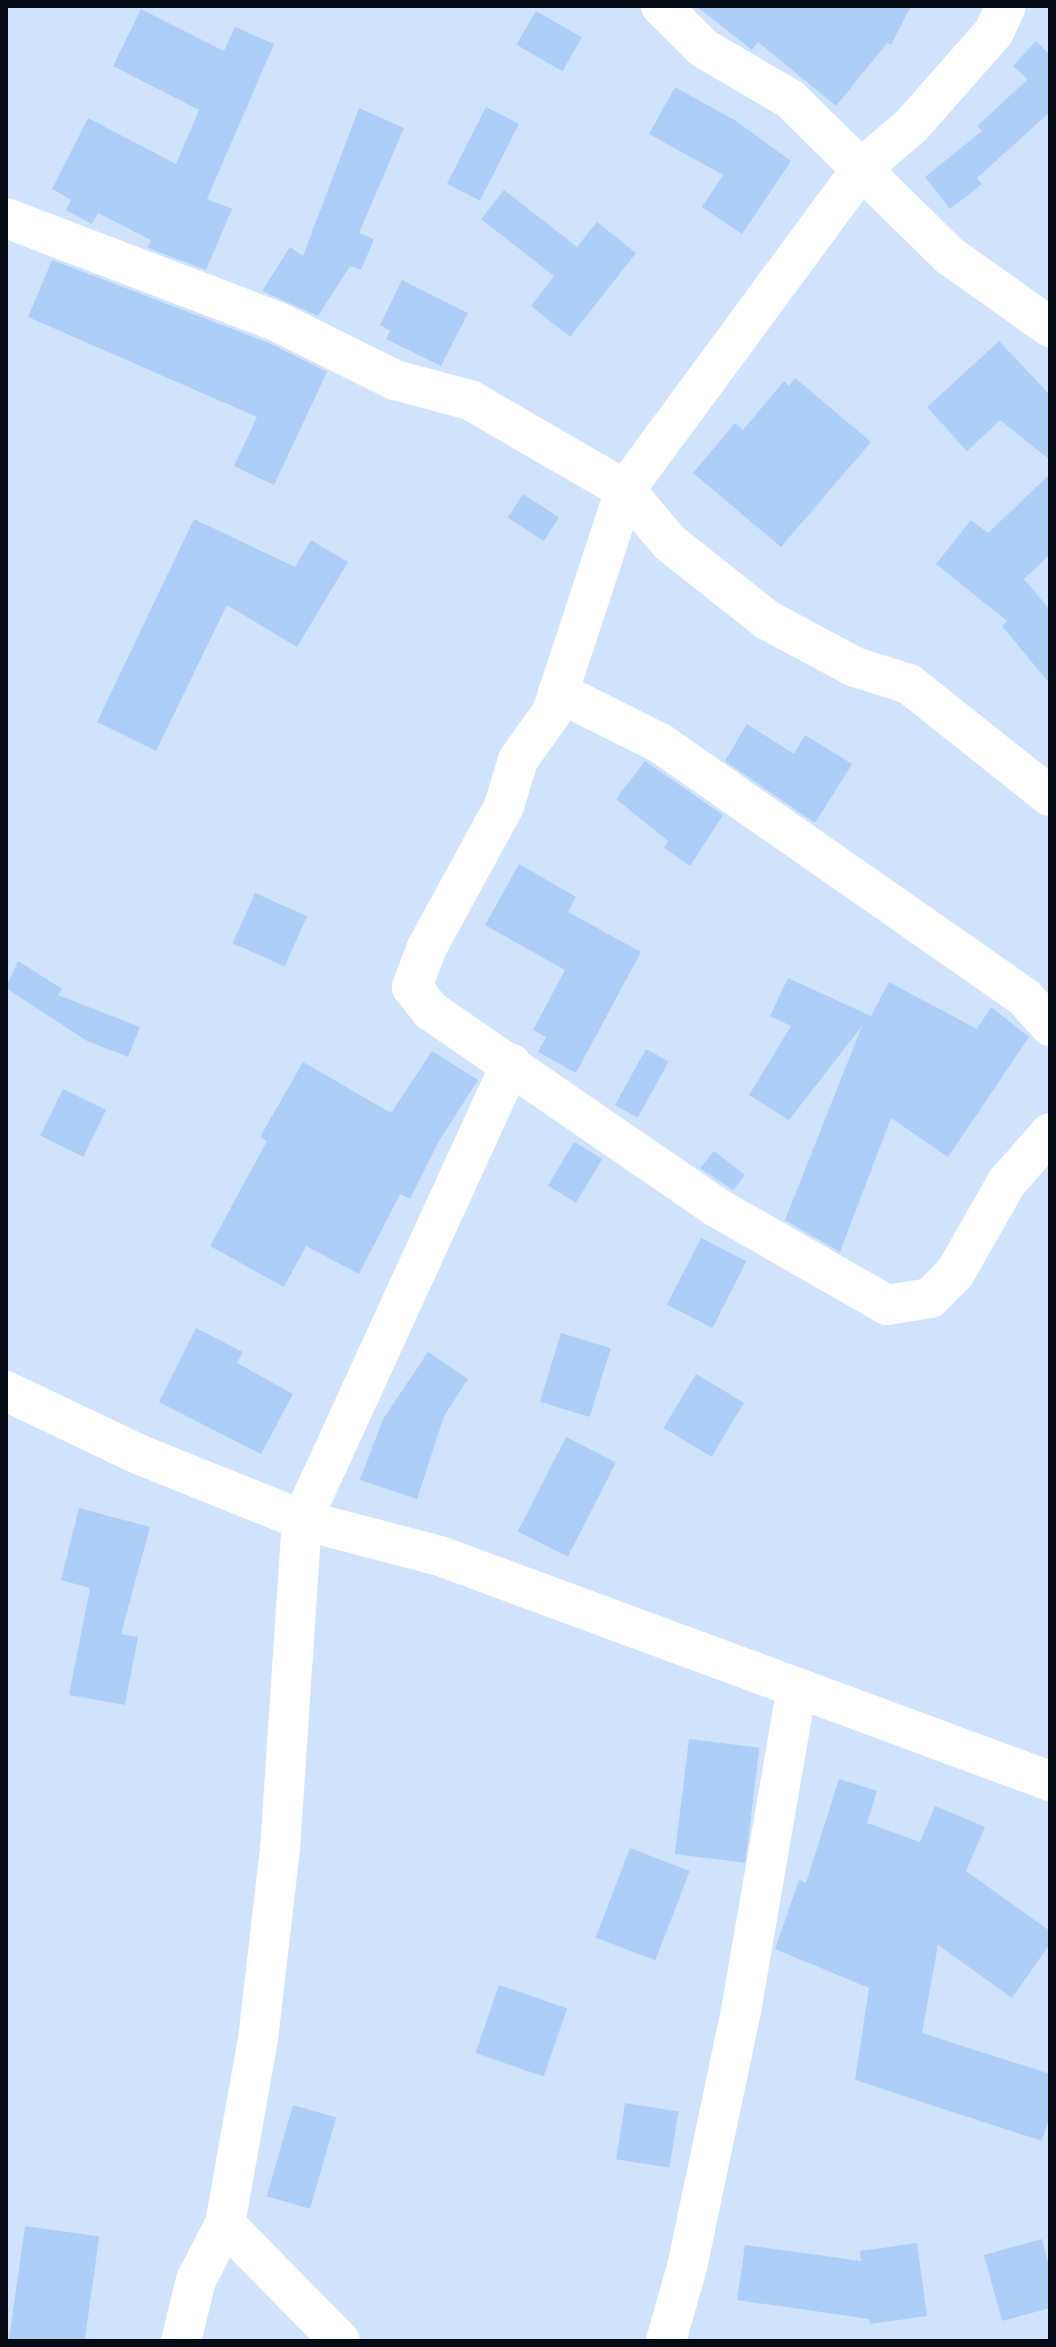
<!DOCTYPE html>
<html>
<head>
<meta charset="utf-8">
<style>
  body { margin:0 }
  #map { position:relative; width:1056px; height:2347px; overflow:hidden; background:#cfe3fc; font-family:Arial,sans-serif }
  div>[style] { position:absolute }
  .building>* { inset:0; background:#adcff7; transform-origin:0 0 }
  .minor>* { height:40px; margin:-20px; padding:0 20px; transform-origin:20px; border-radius:20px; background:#fff }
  span { translate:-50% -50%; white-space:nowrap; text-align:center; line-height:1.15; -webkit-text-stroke:8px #e5effc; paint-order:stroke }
  .frame { position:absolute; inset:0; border:8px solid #050c16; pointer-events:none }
</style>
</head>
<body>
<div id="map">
  <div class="building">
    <i style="clip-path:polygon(696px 6px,911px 6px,891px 45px,887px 43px,836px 106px,758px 42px,752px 50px)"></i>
    <i style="clip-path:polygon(141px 9px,224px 51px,235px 27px,274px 44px,207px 199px,232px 209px,206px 270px,148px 248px,151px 240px,98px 213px,92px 224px,66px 210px,71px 200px,52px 189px,88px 118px,176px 164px,199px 110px,113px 66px)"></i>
    <i style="left:536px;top:11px;width:53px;height:39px;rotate:30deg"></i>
    <i style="clip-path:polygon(1036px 41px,1050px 55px,1050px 112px,977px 178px,982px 184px,950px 209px,925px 177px,982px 131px,977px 126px,1028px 79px,1013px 66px)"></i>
    <i style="clip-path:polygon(675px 87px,736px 121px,791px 161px,742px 234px,702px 207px,723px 175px,649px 134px)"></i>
    <i style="left:486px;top:107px;width:37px;height:86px;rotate:27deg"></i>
    <i style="clip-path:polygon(359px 108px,404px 128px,359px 233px,374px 239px,361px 270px,350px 266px,318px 316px,262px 291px,290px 247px,303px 256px)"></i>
    <i style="clip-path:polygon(504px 190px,577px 247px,597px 222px,636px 253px,570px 337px,531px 306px,554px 276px,481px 219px)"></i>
    <i style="clip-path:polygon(52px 260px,269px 343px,327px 372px,274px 485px,234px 466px,257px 417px,28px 317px)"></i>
    <i style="clip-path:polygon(402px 280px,468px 313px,441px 366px,386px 339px,390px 331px,380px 325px)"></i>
    <i style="clip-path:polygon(999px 341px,1050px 395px,1050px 460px,1000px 420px,967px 451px,927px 407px)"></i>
    <i style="clip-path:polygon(795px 378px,871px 442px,781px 547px,693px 473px,735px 423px,743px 430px,784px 381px,789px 386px)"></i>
    <i style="clip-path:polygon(1050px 474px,1050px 554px,1024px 579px,1050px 610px,1050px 684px,1002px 626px,1007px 621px,936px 564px,971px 520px,988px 533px)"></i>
    <i style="left:523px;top:494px;width:43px;height:28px;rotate:33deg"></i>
    <i style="clip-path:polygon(194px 519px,295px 567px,311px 540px,348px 562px,297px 647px,227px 605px,156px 751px,97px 722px)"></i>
    <i style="clip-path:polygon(747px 724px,794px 754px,805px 735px,852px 764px,815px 823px,725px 761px)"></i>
    <i style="clip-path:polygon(645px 761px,723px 815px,690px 866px,664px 848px,668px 841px,616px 799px)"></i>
    <i style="clip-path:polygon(519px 864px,576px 897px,568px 912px,641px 952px,576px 1073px,538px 1052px,546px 1037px,533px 1030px,565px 970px,485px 925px)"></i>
    <i style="left:255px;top:893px;width:57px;height:55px;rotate:24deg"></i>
    <i style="clip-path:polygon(18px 961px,62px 989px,58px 995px,140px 1027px,128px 1057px,87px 1041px,6px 988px)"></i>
    <i style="clip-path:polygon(788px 978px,871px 1016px,889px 982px,977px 1029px,991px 1007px,1029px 1037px,948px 1157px,891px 1118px,840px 1252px,785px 1220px,862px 1026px,789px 1120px,749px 1095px,791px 1026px,770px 1016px)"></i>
    <i style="left:646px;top:1049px;width:26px;height:64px;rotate:29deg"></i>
    <i style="clip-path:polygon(432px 1051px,478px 1080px,439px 1141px,410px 1199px,400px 1194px,359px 1274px,306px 1246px,284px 1287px,210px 1246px,267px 1141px,260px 1137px,303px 1062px,391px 1113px)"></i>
    <i style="left:63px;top:1089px;width:48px;height:52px;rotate:26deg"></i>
    <i style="left:574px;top:1142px;width:33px;height:51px;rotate:31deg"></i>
    <i style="clip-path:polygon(714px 1151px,745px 1175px,733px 1190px,700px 1168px)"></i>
    <i style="left:701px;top:1238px;width:51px;height:75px;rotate:27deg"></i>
    <i style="clip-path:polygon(196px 1328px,243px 1352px,237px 1363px,293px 1394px,261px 1454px,159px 1402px)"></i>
    <i style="left:561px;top:1333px;width:52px;height:72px;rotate:17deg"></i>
    <i style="clip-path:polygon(428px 1352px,468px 1379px,444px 1416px,417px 1499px,360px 1480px,383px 1419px)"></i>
    <i style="left:696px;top:1374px;width:56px;height:63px;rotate:31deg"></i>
    <i style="left:566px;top:1437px;width:56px;height:106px;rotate:27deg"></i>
    <i style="clip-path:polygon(79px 1508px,150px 1527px,121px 1634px,138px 1637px,125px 1705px,69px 1695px,90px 1588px,61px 1580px)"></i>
    <i style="left:689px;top:1739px;width:71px;height:116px;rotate:7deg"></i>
    <i style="clip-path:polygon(839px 1779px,877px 1791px,867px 1823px,920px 1842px,935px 1806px,985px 1827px,966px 1871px,1050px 1931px,1050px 1944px,1012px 1998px,938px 1945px,922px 2033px,1050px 2074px,1050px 2115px,1042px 2141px,855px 2080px,869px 1988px,775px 1949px,799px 1880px,806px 1883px)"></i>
    <i style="left:630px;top:1848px;width:64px;height:96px;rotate:21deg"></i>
    <i style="left:499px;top:1985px;width:72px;height:72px;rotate:19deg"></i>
    <i style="left:625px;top:2103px;width:54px;height:57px;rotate:9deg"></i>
    <i style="left:293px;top:2105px;width:45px;height:95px;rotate:16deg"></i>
    <i style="left:25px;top:2226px;width:75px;height:116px;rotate:8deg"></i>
    <i style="clip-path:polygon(1042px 2239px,1050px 2270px,1050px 2308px,1002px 2321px,984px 2255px)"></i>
    <i style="clip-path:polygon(917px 2243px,927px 2316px,870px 2324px,869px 2319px,737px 2300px,745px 2245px,861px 2261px,860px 2251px)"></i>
  </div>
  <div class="minor">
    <i style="left:661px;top:6px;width:59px;rotate:45deg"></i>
    <i style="left:703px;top:48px;width:101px;rotate:30.4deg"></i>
    <i style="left:790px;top:99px;width:224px;rotate:44.5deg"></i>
    <i style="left:950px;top:256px;width:123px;rotate:35.4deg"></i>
    <i style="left:1006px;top:6px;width:29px;rotate:115deg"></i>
    <i style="left:994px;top:32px;width:125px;rotate:131.4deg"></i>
    <i style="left:911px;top:126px;width:63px;rotate:139.5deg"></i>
    <i style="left:863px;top:167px;width:401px;rotate:126.4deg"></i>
    <i style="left:625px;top:490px;width:234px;rotate:108.2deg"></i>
    <i style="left:552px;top:712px;width:59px;rotate:125.3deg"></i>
    <i style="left:518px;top:760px;width:48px;rotate:106.9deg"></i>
    <i style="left:504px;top:806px;width:161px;rotate:118.6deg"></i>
    <i style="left:427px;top:947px;width:43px;rotate:110.6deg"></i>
    <i style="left:412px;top:987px;width:31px;rotate:52deg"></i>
    <i style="left:431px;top:1011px;width:346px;rotate:34.5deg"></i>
    <i style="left:716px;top:1207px;width:197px;rotate:29.8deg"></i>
    <i style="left:887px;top:1305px;width:44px;rotate:-9.2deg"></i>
    <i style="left:930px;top:1298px;width:35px;rotate:-45deg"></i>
    <i style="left:955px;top:1273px;width:105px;rotate:-60.3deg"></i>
    <i style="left:1007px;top:1182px;width:65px;rotate:-48.7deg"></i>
    <i style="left:6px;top:218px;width:291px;rotate:20.9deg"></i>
    <i style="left:278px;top:322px;width:131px;rotate:26.4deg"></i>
    <i style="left:395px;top:380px;width:78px;rotate:14.9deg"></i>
    <i style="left:470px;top:400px;width:179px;rotate:30.1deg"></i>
    <i style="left:625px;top:490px;width:70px;rotate:49.7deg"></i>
    <i style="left:670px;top:543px;width:124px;rotate:38.4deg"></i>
    <i style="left:767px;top:620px;width:100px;rotate:28.1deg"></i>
    <i style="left:855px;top:667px;width:57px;rotate:17.5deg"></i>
    <i style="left:909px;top:684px;width:180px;rotate:38.5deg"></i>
    <i style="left:558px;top:692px;width:114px;rotate:26.6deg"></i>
    <i style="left:660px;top:743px;width:445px;rotate:34.9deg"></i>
    <i style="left:1025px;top:998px;width:38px;rotate:48deg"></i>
    <i style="left:6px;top:1391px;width:146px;rotate:25.5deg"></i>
    <i style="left:138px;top:1454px;width:177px;rotate:21.9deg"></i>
    <i style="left:302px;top:1520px;width:143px;rotate:14.6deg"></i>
    <i style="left:440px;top:1556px;width:650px;rotate:20.25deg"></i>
    <i style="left:225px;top:2224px;width:164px;rotate:45.5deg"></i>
    <i style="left:181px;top:2341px;width:63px;rotate:-76.2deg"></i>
    <i style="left:196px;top:2280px;width:63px;rotate:-62.6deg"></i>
    <i style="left:225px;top:2224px;width:188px;rotate:-79.9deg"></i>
    <i style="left:258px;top:2039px;width:190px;rotate:-83.4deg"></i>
    <i style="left:280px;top:1850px;width:331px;rotate:-86.2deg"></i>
    <i style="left:302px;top:1520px;width:502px;rotate:-65.38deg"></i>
    <i style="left:666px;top:2341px;width:77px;rotate:-74.2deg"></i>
    <i style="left:687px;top:2267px;width:268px;rotate:-78.1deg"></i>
    <i style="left:742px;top:2005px;width:322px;rotate:-80.2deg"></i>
  </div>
  <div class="frame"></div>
</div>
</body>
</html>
